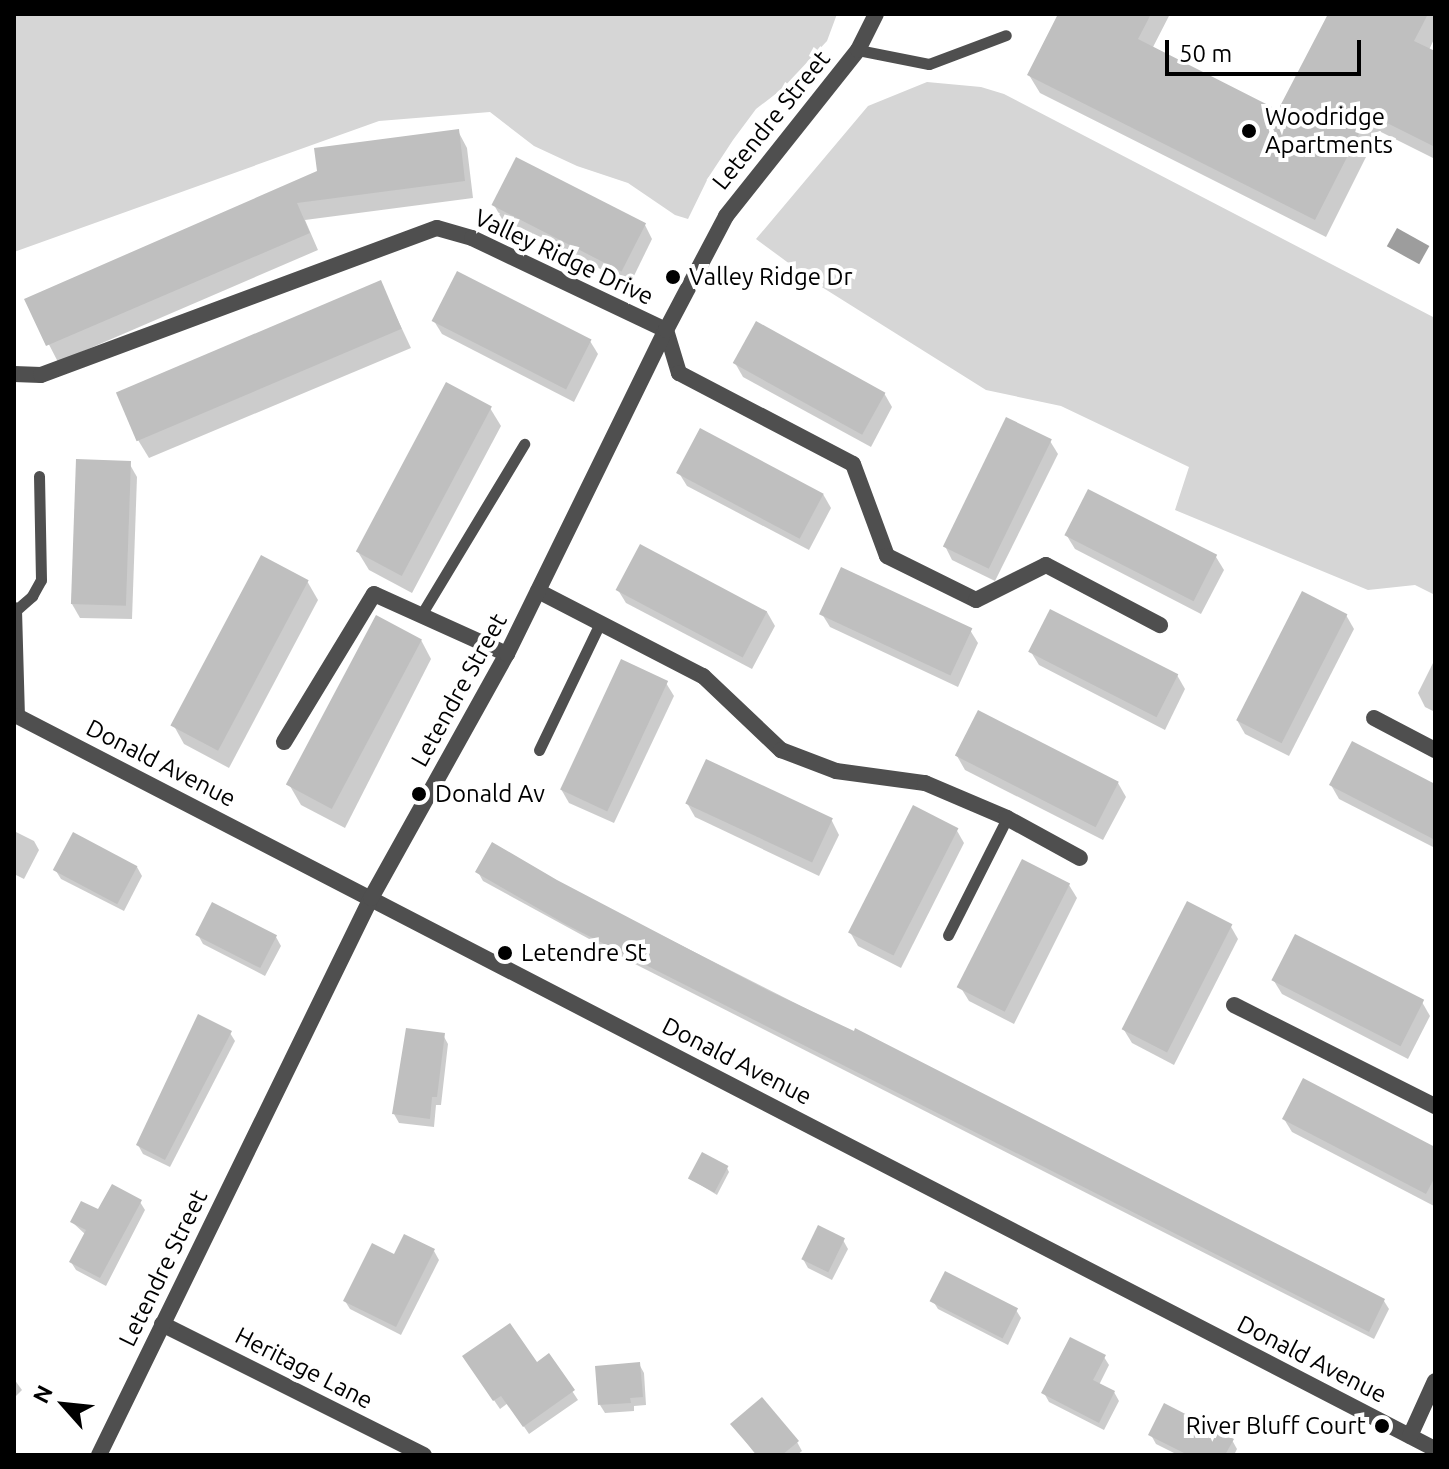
<!DOCTYPE html>
<html>
<head>
<meta charset="utf-8">
<style>
  body { margin:0 }
  #map { position:relative; width:1449px; height:1469px; overflow:hidden; background:#fff; font-family:Ubuntu,sans-serif }
  div>[style] { position:absolute }
  .green>* { inset:0; background:#d6d6d6 }
  .water>* { inset:0; background:#9d9d9d; transform-origin:0 0 }
  .shadow>* { inset:0; background:#0003 }
  .building>* { inset:0; background:#bfbfbf; transform-origin:0 0 }
  .lane>* { height:11px; margin:-5.5px; padding:0 5.5px; transform-origin:5.5px; border-radius:5.5px; background:#4f4f4f }
  .street>* { height:16px; margin:-8px; padding:0 8px; transform-origin:8px; border-radius:8px; background:#4f4f4f }
  .dots>* { width:22px; height:22px; translate:-50% -50%; box-sizing:border-box; border:4px solid #fff; border-radius:50% }
  span { translate:-50% -50%; white-space:nowrap; text-align:center; line-height:1.15; -webkit-text-stroke:8px #fff; paint-order:stroke }
  .poi-label { font-size:24px; color:#000 }
  .left { translate:0 -50%; text-align:left }
  .right { translate:-100% -50%; text-align:right }
  .street-label { font-size:24px; color:#000 }
  .frame { position:absolute; inset:0; border:16px solid #000; pointer-events:none }
  .north { position:absolute; left:24px; top:1365px; width:80px; height:80px; -webkit-text-stroke:6px #fff; paint-order:stroke; rotate:297deg; font-size:22px; font-weight:700; line-height:32px; text-align:center; color:#000 }
  .north::after { content:''; display:block; margin:auto; width:28px; height:36px; background:#000; clip-path:polygon(50% 0,100% 100%,50% 72%,0 100%) }
  .scale { position:absolute; left:1165px; top:40px; width:196px; height:36px; box-sizing:border-box; border:4px solid #000; border-top:0; padding-left:10px; font-size:24px; line-height:28px; white-space:nowrap; color:#000; -webkit-text-stroke:6px #fff; paint-order:stroke }
</style>
</head>
<body>
<div id="map">
  <div class="green">
    <i style="clip-path:polygon(14px 14px,837px 14px,827px 41px,782px 89px,756px 109px,733px 140px,708px 178px,688px 219px,675px 215px,628px 183px,577px 166px,534px 146px,490px 112px,379px 121px,14px 252px)"></i>
    <i style="clip-path:polygon(927px 82px,981px 87px,1004px 94px,1435px 318px,1435px 595px,1415px 585px,1368px 590px,1175px 510px,1189px 467px,1061px 406px,986px 390px,817px 284px,756px 239px,868px 106px)"></i>
  </div>
  <div class="water">
    <i style="left:1397px;top:228px;width:37px;height:21px;rotate:29deg"></i>
  </div>
  <div class="shadow">
    <i style="clip-path:polygon(1060px 14px,1170px 14px,1152px 49px,1279px 112px,1330px 14px,1435px 14px,1435px 37px,1429px 50px,1435px 53px,1435px 159px,1379px 131px,1326px 237px,1040px 93px,1029px 75px)"></i>
    <i style="clip-path:polygon(458px 131px,467px 148px,473px 198px,305px 220px,318px 250px,58px 362px,26px 300px)"></i>
    <i style="clip-path:polygon(494px 205px,645px 225px,652px 239px,630px 284px,502px 219px)"></i>
    <i style="clip-path:polygon(380px 282px,411px 348px,149px 458px,138px 440px)"></i>
    <i style="clip-path:polygon(434px 321px,590px 341px,598px 354px,574px 402px,442px 334px)"></i>
    <i style="clip-path:polygon(735px 363px,884px 393px,892px 407px,871px 447px,743px 377px)"></i>
    <i style="clip-path:polygon(490px 408px,501px 426px,412px 593px,369px 570px,358px 552px)"></i>
    <i style="clip-path:polygon(1050px 441px,1058px 454px,995px 581px,952px 560px,945px 546px)"></i>
    <i style="clip-path:polygon(129px 463px,137px 477px,132px 619px,80px 618px,72px 604px)"></i>
    <i style="clip-path:polygon(679px 473px,823px 494px,831px 508px,809px 550px,687px 486px)"></i>
    <i style="clip-path:polygon(1067px 536px,1216px 557px,1224px 570px,1201px 614px,1075px 549px)"></i>
    <i style="clip-path:polygon(307px 581px,318px 600px,229px 768px,184px 744px,174px 726px)"></i>
    <i style="clip-path:polygon(618px 590px,767px 612px,775px 626px,752px 669px,626px 603px)"></i>
    <i style="clip-path:polygon(822px 614px,970px 630px,978px 643px,958px 687px,830px 627px)"></i>
    <i style="clip-path:polygon(1346px 615px,1354px 629px,1289px 756px,1245px 734px,1237px 720px)"></i>
    <i style="clip-path:polygon(421px 640px,431px 659px,345px 828px,301px 805px,290px 786px)"></i>
    <i style="clip-path:polygon(1031px 652px,1177px 675px,1185px 689px,1165px 730px,1039px 665px)"></i>
    <i style="clip-path:polygon(1435px 659px,1435px 712px,1425px 707px,1418px 693px)"></i>
    <i style="clip-path:polygon(666px 683px,674px 696px,614px 823px,569px 803px,561px 789px)"></i>
    <i style="clip-path:polygon(957px 756px,1118px 783px,1126px 797px,1103px 840px,965px 770px)"></i>
    <i style="clip-path:polygon(1331px 785px,1435px 786px,1435px 848px,1339px 799px)"></i>
    <i style="clip-path:polygon(687px 803px,832px 821px,839px 835px,819px 876px,695px 817px)"></i>
    <i style="clip-path:polygon(956px 829px,964px 843px,901px 968px,858px 946px,850px 932px)"></i>
    <i style="clip-path:polygon(14px 831px,34px 841px,39px 850px,24px 879px,14px 874px)"></i>
    <i style="clip-path:polygon(137px 867px,142px 876px,124px 911px,61px 879px,56px 871px)"></i>
    <i style="clip-path:polygon(478px 872px,556px 882px,1384px 1301px,1389px 1309px,1374px 1339px,635px 964px,483px 881px)"></i>
    <i style="clip-path:polygon(1069px 885px,1077px 898px,1014px 1024px,969px 1001px,961px 988px)"></i>
    <i style="clip-path:polygon(1230px 925px,1238px 939px,1174px 1065px,1132px 1043px,1124px 1030px)"></i>
    <i style="clip-path:polygon(198px 935px,276px 937px,281px 946px,265px 976px,203px 944px)"></i>
    <i style="clip-path:polygon(1274px 981px,1422px 1002px,1430px 1016px,1408px 1059px,1282px 994px)"></i>
    <i style="clip-path:polygon(199px 1016px,230px 1033px,235px 1041px,170px 1167px,143px 1154px,138px 1145px)"></i>
    <i style="clip-path:polygon(443px 1035px,448px 1044px,441px 1105px,436px 1105px,434px 1127px,399px 1123px,394px 1114px)"></i>
    <i style="clip-path:polygon(1284px 1119px,1435px 1149px,1434px 1206px,1292px 1132px)"></i>
    <i style="clip-path:polygon(727px 1168px,729px 1172px,717px 1195px,691px 1179px)"></i>
    <i style="clip-path:polygon(140px 1202px,145px 1210px,106px 1286px,76px 1270px,71px 1262px,86px 1235px,72px 1222px)"></i>
    <i style="clip-path:polygon(843px 1240px,848px 1249px,832px 1280px,808px 1268px,803px 1259px)"></i>
    <i style="clip-path:polygon(434px 1251px,439px 1260px,401px 1335px,350px 1309px,345px 1301px)"></i>
    <i style="clip-path:polygon(933px 1301px,1016px 1310px,1021px 1318px,1008px 1345px,938px 1309px)"></i>
    <i style="clip-path:polygon(549px 1356px,578px 1400px,529px 1434px,508px 1403px,500px 1409px,470px 1365px,537px 1365px)"></i>
    <i style="clip-path:polygon(1104px 1357px,1109px 1365px,1099px 1385px,1114px 1392px,1119px 1401px,1104px 1430px,1049px 1402px,1044px 1393px)"></i>
    <i style="clip-path:polygon(639px 1364px,644px 1373px,646px 1405px,634px 1406px,634px 1411px,605px 1413px,600px 1405px)"></i>
    <i style="clip-path:polygon(14px 1379px,22px 1390px,14px 1398px)"></i>
    <i style="clip-path:polygon(733px 1425px,797px 1442px,802px 1451px,797px 1455px,756px 1455px)"></i>
    <i style="clip-path:polygon(1151px 1435px,1232px 1440px,1237px 1449px,1234px 1455px,1178px 1455px,1156px 1444px)"></i>
  </div>
  <div class="building">
    <i style="clip-path:polygon(1058px 14px,1151px 14px,1138px 39px,1278px 110px,1328px 14px,1428px 14px,1414px 41px,1435px 51px,1435px 147px,1369px 114px,1315px 220px,1027px 75px)"></i>
    <i style="clip-path:polygon(459px 129px,465px 181px,297px 203px,310px 233px,46px 346px,24px 299px,317px 171px,314px 148px)"></i>
    <i style="left:516px;top:157px;width:146px;height:54px;rotate:27deg"></i>
    <i style="left:457px;top:271px;width:151px;height:56px;rotate:27deg"></i>
    <i style="left:381px;top:280px;width:53px;height:288px;rotate:67deg"></i>
    <i style="left:756px;top:321px;width:148px;height:48px;rotate:29deg"></i>
    <i style="left:446px;top:382px;width:52px;height:192px;rotate:28deg"></i>
    <i style="left:1006px;top:417px;width:51px;height:144px;rotate:26deg"></i>
    <i style="left:700px;top:428px;width:140px;height:51px;rotate:28deg"></i>
    <i style="left:76px;top:459px;width:55px;height:145px;rotate:2deg"></i>
    <i style="left:1088px;top:489px;width:145px;height:52px;rotate:27deg"></i>
    <i style="left:640px;top:544px;width:144px;height:52px;rotate:28deg"></i>
    <i style="left:261px;top:555px;width:54px;height:193px;rotate:28deg"></i>
    <i style="left:841px;top:567px;width:145px;height:52px;rotate:25deg"></i>
    <i style="left:1302px;top:591px;width:51px;height:145px;rotate:27deg"></i>
    <i style="left:1050px;top:609px;width:144px;height:48px;rotate:27deg"></i>
    <i style="left:376px;top:615px;width:52px;height:192px;rotate:28deg"></i>
    <i style="left:621px;top:659px;width:52px;height:144px;rotate:25deg"></i>
    <i style="left:978px;top:710px;width:158px;height:51px;rotate:27deg"></i>
    <i style="clip-path:polygon(1352px 741px,1435px 784px,1435px 840px,1329px 785px)"></i>
    <i style="left:706px;top:759px;width:140px;height:49px;rotate:25deg"></i>
    <i style="left:913px;top:805px;width:51px;height:143px;rotate:27deg"></i>
    <i style="left:73px;top:832px;width:73px;height:43px;rotate:28deg"></i>
    <i style="clip-path:polygon(492px 842px,557px 880px,769px 991px,854px 1031px,855px 1028px,1385px 1299px,1369px 1332px,565px 924px,475px 872px)"></i>
    <i style="left:1022px;top:859px;width:54px;height:144px;rotate:27deg"></i>
    <i style="left:1187px;top:901px;width:51px;height:144px;rotate:27deg"></i>
    <i style="left:212px;top:902px;width:73px;height:37px;rotate:27deg"></i>
    <i style="left:1295px;top:934px;width:145px;height:52px;rotate:27deg"></i>
    <i style="clip-path:polygon(198px 1014px,232px 1031px,165px 1160px,136px 1145px)"></i>
    <i style="clip-path:polygon(406px 1028px,445px 1033px,437px 1097px,432px 1097px,430px 1119px,392px 1114px)"></i>
    <i style="clip-path:polygon(1303px 1078px,1435px 1147px,1435px 1177px,1426px 1194px,1282px 1119px)"></i>
    <i style="left:702px;top:1152px;width:30px;height:30px;rotate:28deg"></i>
    <i style="clip-path:polygon(112px 1184px,142px 1200px,100px 1278px,69px 1262px,86px 1230px,70px 1222px,81px 1201px,98px 1209px)"></i>
    <i style="left:818px;top:1225px;width:30px;height:38px;rotate:26deg"></i>
    <i style="clip-path:polygon(404px 1234px,435px 1249px,396px 1327px,343px 1301px,372px 1243px,394px 1254px)"></i>
    <i style="left:945px;top:1271px;width:82px;height:34px;rotate:27deg"></i>
    <i style="clip-path:polygon(510px 1323px,537px 1362px,549px 1353px,575px 1390px,523px 1427px,501px 1396px,493px 1401px,462px 1356px)"></i>
    <i style="clip-path:polygon(1070px 1337px,1106px 1355px,1093px 1380px,1115px 1391px,1099px 1423px,1041px 1393px)"></i>
    <i style="clip-path:polygon(640px 1362px,643px 1397px,630px 1398px,631px 1403px,598px 1405px,595px 1366px)"></i>
    <i style="clip-path:polygon(762px 1397px,799px 1441px,782px 1455px,757px 1455px,730px 1424px)"></i>
    <i style="clip-path:polygon(1164px 1403px,1234px 1439px,1225px 1455px,1188px 1455px,1148px 1435px)"></i>
  </div>
  <div class="lane">
    <i style="left:858px;top:50px;width:72px;rotate:11.2deg"></i>
    <i style="left:929px;top:64px;width:82px;rotate:-20.6deg"></i>
    <i style="left:15px;top:611px;width:23px;rotate:-41deg"></i>
    <i style="left:32px;top:596px;width:18px;rotate:-61deg"></i>
    <i style="left:41px;top:580px;width:104px;rotate:-91.1deg"></i>
    <i style="left:421px;top:615px;width:200px;rotate:-58.9deg"></i>
    <i style="left:539px;top:750px;width:141px;rotate:-64.3deg"></i>
    <i style="left:948px;top:935px;width:131px;rotate:-63.2deg"></i>
  </div>
  <div class="street">
    <i style="left:14px;top:374px;width:27px;rotate:2deg"></i>
    <i style="left:41px;top:375px;width:422px;rotate:-20.4deg"></i>
    <i style="left:437px;top:228px;width:36px;rotate:16deg"></i>
    <i style="left:472px;top:238px;width:215px;rotate:25.4deg"></i>
    <i style="left:666px;top:330px;width:45px;rotate:73.2deg"></i>
    <i style="left:679px;top:373px;width:196px;rotate:27.6deg"></i>
    <i style="left:853px;top:464px;width:98px;rotate:69.7deg"></i>
    <i style="left:887px;top:556px;width:99px;rotate:26.3deg"></i>
    <i style="left:976px;top:600px;width:78px;rotate:-26.6deg"></i>
    <i style="left:1046px;top:565px;width:129px;rotate:27.8deg"></i>
    <i style="left:538px;top:591px;width:186px;rotate:27.3deg"></i>
    <i style="left:703px;top:676px;width:108px;rotate:43.5deg"></i>
    <i style="left:781px;top:750px;width:59px;rotate:20.9deg"></i>
    <i style="left:836px;top:771px;width:90px;rotate:7.7deg"></i>
    <i style="left:925px;top:783px;width:89px;rotate:23.1deg"></i>
    <i style="left:1007px;top:818px;width:83px;rotate:28.7deg"></i>
    <i style="left:14px;top:610px;width:106px;rotate:88.4deg"></i>
    <i style="left:17px;top:716px;width:1596px;rotate:27.34deg"></i>
    <i style="left:1374px;top:718px;width:69px;rotate:27.7deg"></i>
    <i style="left:284px;top:742px;width:173px;rotate:-58.7deg"></i>
    <i style="left:374px;top:594px;width:146px;rotate:24.3deg"></i>
    <i style="left:1234px;top:1005px;width:225px;rotate:26.7deg"></i>
    <i style="left:162px;top:1324px;width:293px;rotate:26.6deg"></i>
    <i style="left:1410px;top:1436px;width:60px;rotate:-65.6deg"></i>
    <i style="left:99px;top:1455px;width:620px;rotate:-63.97deg"></i>
    <i style="left:371px;top:898px;width:279px;rotate:-60.9deg"></i>
    <i style="left:507px;top:654px;width:361px;rotate:-63.9deg"></i>
    <i style="left:666px;top:330px;width:129px;rotate:-62.2deg"></i>
    <i style="left:726px;top:216px;width:212px;rotate:-51.5deg"></i>
    <i style="left:858px;top:50px;width:40px;rotate:-63.4deg"></i>
  </div>
  <div class="dots">
    <i style="left:1249px;top:131px;background:#000"></i>
    <i style="left:673px;top:277px;background:#000"></i>
    <i style="left:419px;top:794px;background:#000"></i>
    <i style="left:505px;top:953px;background:#000"></i>
    <i style="left:1382px;top:1426px;background:#000"></i>
  </div>
  <div class="poi-label">
    <span class="left" style="left:1265px;top:131px">Woodridge<br>Apartments</span>
    <span class="left" style="left:689px;top:277px">Valley Ridge Dr</span>
    <span class="left" style="left:435px;top:794px">Donald Av</span>
    <span class="left" style="left:521px;top:953px">Letendre St</span>
    <span class="right" style="left:1366px;top:1426px">River Bluff Court</span>
  </div>
  <div class="street-label">
    <span style="left:771px;top:120px;rotate:-51deg">Letendre Street</span>
    <span style="left:564px;top:257px;rotate:25deg">Valley Ridge Drive</span>
    <span style="left:459px;top:690px;rotate:-61deg">Letendre Street</span>
    <span style="left:161px;top:763px;rotate:27deg">Donald Avenue</span>
    <span style="left:737px;top:1061px;rotate:27deg">Donald Avenue</span>
    <span style="left:163px;top:1268px;rotate:-64deg">Letendre Street</span>
    <span style="left:1312px;top:1359px;rotate:27deg">Donald Avenue</span>
    <span style="left:304px;top:1368px;rotate:27deg">Heritage Lane</span>
  </div>
  <div class="frame"></div>
  <div class="north">N</div>
  <div class="scale">50 m</div>
</div>
</body>
</html>
